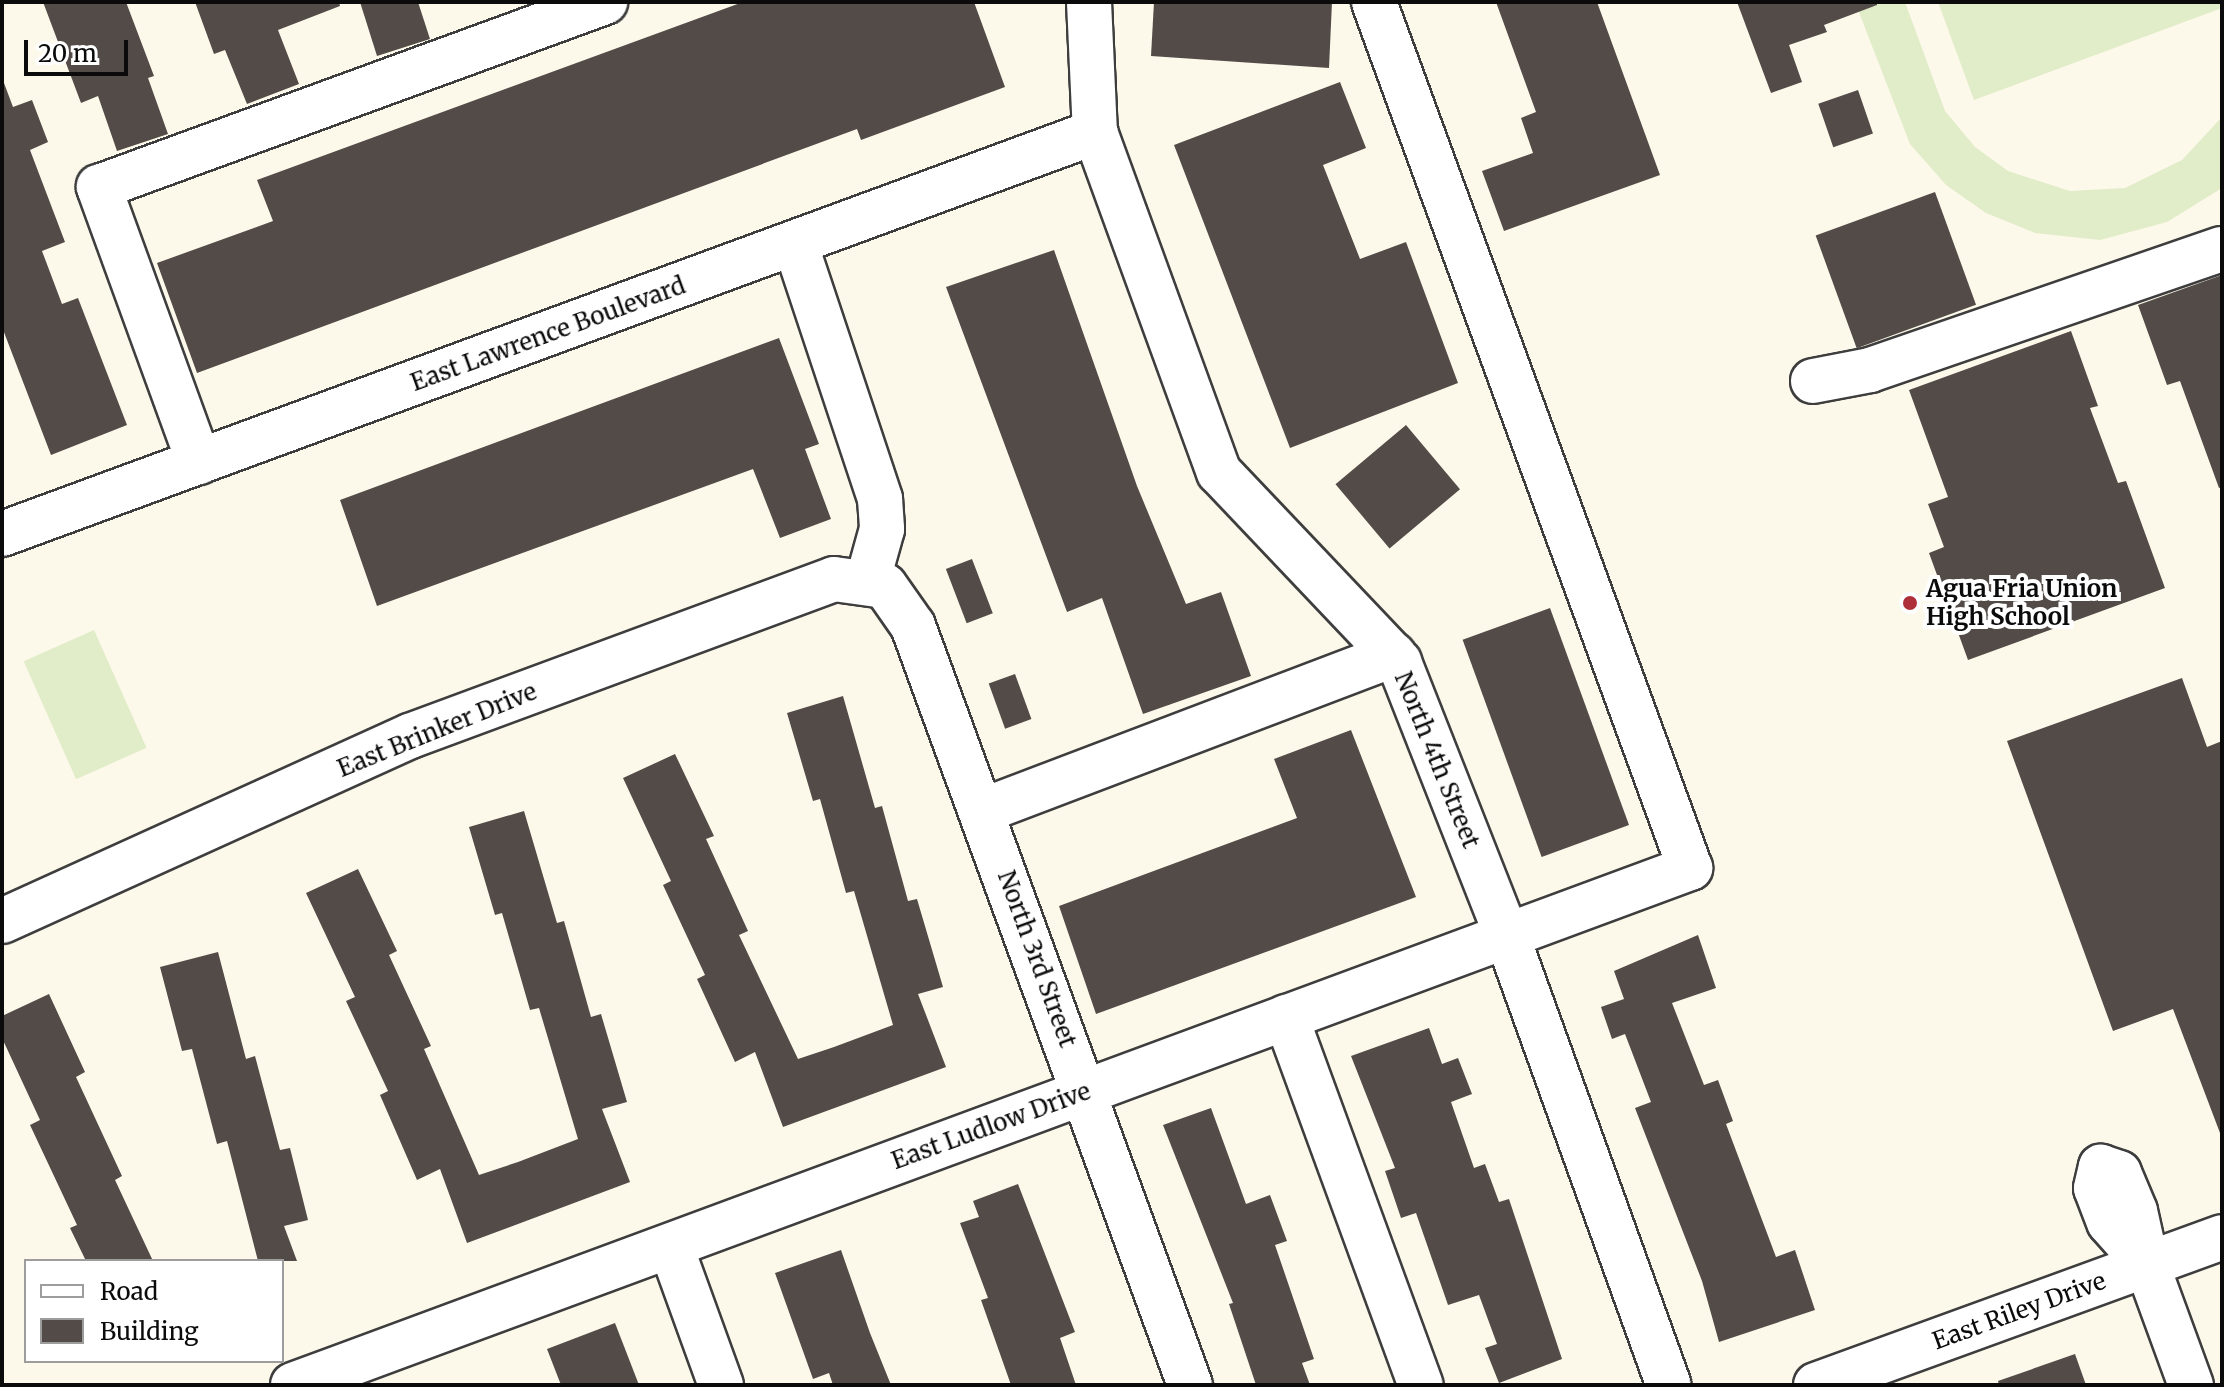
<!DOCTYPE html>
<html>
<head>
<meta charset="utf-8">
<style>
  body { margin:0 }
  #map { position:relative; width:2224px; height:1387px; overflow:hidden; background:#fdf9ea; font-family:Merriweather,serif }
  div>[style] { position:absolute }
  .pitch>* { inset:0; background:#e1ecc8; transform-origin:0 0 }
  .building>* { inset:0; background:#524b48; transform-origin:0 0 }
  .roads { filter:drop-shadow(2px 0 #3e3e3e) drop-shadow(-2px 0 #3e3e3e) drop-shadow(0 2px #3e3e3e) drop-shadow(0 -2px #3e3e3e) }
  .minor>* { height:44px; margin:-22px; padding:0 22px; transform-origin:22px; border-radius:22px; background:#fff }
  .dots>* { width:22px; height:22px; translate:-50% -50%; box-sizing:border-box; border:4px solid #fff; border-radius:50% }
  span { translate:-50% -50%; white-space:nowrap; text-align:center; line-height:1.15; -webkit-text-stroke:8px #fff; paint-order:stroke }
  .street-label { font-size:24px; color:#0b0b0b }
  .poi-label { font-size:24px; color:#0b0b0b; font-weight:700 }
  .left { translate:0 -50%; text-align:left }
  .frame { position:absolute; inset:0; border:4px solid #0b0b0b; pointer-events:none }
  .legend { position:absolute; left:24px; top:1259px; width:260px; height:104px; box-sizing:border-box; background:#fff; border:2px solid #9d9d9d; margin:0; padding:10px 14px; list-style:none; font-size:24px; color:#0b0b0b }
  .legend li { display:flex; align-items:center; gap:16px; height:40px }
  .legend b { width:40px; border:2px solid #9d9d9d }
  .scale { position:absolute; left:24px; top:40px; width:104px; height:36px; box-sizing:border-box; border:4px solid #0b0b0b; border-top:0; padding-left:10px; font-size:24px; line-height:28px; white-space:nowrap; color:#0b0b0b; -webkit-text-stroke:6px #fff; paint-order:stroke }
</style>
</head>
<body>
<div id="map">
  <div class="pitch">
    <i style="clip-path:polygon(1855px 2px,1905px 2px,1945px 111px,1975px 147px,2008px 171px,2070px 191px,2125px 188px,2182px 160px,2222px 117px,2222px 188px,2167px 222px,2100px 240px,2035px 233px,1986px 213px,1946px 185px,1910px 144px)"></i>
    <i style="clip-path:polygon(1938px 2px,2220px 2px,2222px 8px,1974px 100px)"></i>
    <i style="left:94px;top:630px;width:129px;height:77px;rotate:66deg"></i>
  </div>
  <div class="building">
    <i style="clip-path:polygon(43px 2px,126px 2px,154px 76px,148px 78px,168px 134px,117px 151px,98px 96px,81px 103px)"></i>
    <i style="clip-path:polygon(195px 2px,339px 2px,340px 6px,278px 30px,299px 84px,247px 104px,225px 50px,214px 54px)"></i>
    <i style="clip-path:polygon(360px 2px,418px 2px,430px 39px,377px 56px)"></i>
    <i style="clip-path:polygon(743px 2px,974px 2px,1005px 87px,861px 140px,857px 129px,197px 373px,157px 263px,273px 221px,257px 180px)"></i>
    <i style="clip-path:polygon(1154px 2px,1332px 2px,1329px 68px,1151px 56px)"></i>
    <i style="clip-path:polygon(1496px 2px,1597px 2px,1660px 175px,1504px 231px,1482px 171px,1533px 153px,1521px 118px,1536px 112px)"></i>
    <i style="clip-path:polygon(1737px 2px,1877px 2px,1877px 5px,1824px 25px,1827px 32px,1789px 45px,1802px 82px,1771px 93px)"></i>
    <i style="clip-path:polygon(1340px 82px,1366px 148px,1323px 165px,1360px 259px,1406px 242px,1458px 383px,1290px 448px,1174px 145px)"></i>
    <i style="clip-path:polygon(4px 83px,13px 107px,32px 100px,48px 142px,30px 150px,65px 242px,42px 251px,62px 304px,78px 298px,127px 425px,51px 455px,2px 327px)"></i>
    <i style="left:1858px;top:90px;width:46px;height:42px;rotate:71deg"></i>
    <i style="left:1935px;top:192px;width:120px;height:127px;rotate:70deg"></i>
    <i style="clip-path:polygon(1054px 250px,1137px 486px,1186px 604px,1221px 592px,1251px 676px,1143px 714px,1102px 598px,1067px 612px,946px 287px)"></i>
    <i style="clip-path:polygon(2222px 275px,2222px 487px,2219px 488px,2180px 381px,2167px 385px,2138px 305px)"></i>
    <i style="clip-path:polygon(2071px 331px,2098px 406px,2090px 408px,2118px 483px,2126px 481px,2165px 588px,1968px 660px,1929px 553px,1944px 547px,1928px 504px,1948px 497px,1909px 390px)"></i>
    <i style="clip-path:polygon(779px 338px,819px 444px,805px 449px,831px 519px,780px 538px,753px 469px,377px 606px,340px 500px)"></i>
    <i style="left:1406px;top:425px;width:84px;height:92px;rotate:50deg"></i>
    <i style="left:972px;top:559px;width:58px;height:28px;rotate:69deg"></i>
    <i style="left:1550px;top:608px;width:231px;height:93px;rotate:70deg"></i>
    <i style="left:1015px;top:674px;width:48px;height:28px;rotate:70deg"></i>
    <i style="clip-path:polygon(2182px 678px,2207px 747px,2222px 741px,2220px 1133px,2173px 1009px,2113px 1031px,2007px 741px)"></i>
    <i style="clip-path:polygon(843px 696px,875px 808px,882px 806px,908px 901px,917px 899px,943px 987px,918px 994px,946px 1067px,783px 1127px,755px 1052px,735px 1062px,697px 979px,705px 975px,663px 885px,671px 881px,623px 778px,675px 754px,714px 836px,706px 839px,748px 931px,739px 935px,798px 1059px,834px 1047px,893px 1025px,854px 891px,846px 893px,820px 799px,813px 801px,787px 713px)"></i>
    <i style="clip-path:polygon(1351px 730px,1416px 897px,1096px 1014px,1059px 906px,1297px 818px,1274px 759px)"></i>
    <i style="clip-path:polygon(524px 811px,557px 923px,564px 921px,591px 1017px,601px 1014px,627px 1102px,602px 1109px,630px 1182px,467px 1243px,440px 1169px,417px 1180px,380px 1095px,388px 1091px,346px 1001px,355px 997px,306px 893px,358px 869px,397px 951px,389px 955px,431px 1046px,424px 1049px,479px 1175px,518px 1162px,578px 1139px,539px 1008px,530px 1010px,502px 913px,495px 915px,469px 827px)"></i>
    <i style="clip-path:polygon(1698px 935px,1716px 988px,1672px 1003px,1704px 1085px,1718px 1080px,1733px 1121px,1726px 1124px,1776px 1257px,1795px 1250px,1815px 1310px,1719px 1342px,1702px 1281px,1635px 1108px,1651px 1102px,1625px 1034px,1612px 1039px,1601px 1007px,1624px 999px,1614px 971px)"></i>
    <i style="clip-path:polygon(218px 952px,246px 1059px,255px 1056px,280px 1150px,290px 1148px,308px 1220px,284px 1226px,297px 1261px,258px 1261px,227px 1141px,217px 1144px,192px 1049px,182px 1051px,160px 967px)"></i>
    <i style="clip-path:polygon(49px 994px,85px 1072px,76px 1077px,122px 1176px,115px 1180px,153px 1261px,86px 1261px,70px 1228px,77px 1225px,30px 1125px,40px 1120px,2px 1038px,2px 1016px)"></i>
    <i style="clip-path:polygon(1429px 1028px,1442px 1064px,1458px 1058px,1472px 1094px,1451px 1102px,1474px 1168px,1485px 1164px,1499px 1202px,1509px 1199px,1562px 1359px,1499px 1383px,1485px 1348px,1497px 1344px,1479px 1295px,1448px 1305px,1416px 1213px,1401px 1218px,1385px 1171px,1395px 1168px,1351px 1056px)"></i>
    <i style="clip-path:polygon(1211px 1108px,1246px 1204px,1270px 1195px,1287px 1241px,1275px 1245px,1314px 1359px,1302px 1363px,1310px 1385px,1256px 1385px,1229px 1304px,1233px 1303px,1163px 1125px)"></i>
    <i style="clip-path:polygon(1018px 1184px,1075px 1332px,1060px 1338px,1076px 1385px,1011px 1385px,981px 1300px,988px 1298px,960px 1223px,979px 1217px,973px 1201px)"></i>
    <i style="clip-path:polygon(841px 1250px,870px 1333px,891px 1385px,833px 1385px,829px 1373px,813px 1379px,775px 1273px)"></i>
    <i style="clip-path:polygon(615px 1323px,639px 1385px,561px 1385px,547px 1349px)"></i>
    <i style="clip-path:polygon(2075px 1354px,2086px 1385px,1999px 1385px,1998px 1381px)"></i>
  </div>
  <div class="roads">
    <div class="minor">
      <i style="left:1089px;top:2px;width:130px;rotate:87.4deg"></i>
      <i style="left:1095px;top:132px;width:362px;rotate:70deg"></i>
      <i style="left:1219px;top:472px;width:262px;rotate:46.5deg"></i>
      <i style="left:1399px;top:662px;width:295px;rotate:68.5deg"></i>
      <i style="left:1507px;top:936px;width:477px;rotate:70.2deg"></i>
      <i style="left:795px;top:243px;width:270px;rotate:71.6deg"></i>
      <i style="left:880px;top:499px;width:30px;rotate:86deg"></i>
      <i style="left:882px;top:529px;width:56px;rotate:105.5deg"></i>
      <i style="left:1813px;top:381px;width:58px;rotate:-10.9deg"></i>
      <i style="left:1870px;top:370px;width:372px;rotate:-19deg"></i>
      <i style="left:199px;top:462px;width:293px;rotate:-110deg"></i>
      <i style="left:99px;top:187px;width:539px;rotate:-20.08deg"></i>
      <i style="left:2px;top:534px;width:1165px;rotate:-20.19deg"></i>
      <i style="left:982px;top:811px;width:440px;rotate:-20.8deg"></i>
      <i style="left:2px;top:921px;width:448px;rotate:-24.4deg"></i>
      <i style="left:410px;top:736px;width:452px;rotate:-20.3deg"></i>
      <i style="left:834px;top:579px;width:51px;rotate:7.8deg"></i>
      <i style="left:885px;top:586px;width:49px;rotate:55deg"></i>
      <i style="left:913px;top:626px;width:808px;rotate:69.95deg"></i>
      <i style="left:1286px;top:1017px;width:392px;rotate:69.9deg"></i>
      <i style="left:671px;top:1247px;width:147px;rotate:70.1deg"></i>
      <i style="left:2147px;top:1265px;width:57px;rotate:-131.5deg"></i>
      <i style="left:2109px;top:1222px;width:36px;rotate:-111deg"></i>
      <i style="left:2096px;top:1188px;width:22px;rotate:-77deg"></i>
      <i style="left:2101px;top:1167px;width:19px;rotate:18deg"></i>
      <i style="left:2119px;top:1173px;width:41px;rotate:67.2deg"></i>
      <i style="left:2135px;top:1211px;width:55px;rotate:77.5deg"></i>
      <i style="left:2147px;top:1265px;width:128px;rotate:69.9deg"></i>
      <i style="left:293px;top:1385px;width:1490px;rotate:-20.31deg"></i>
      <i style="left:1690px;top:868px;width:922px;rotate:-110.05deg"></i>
      <i style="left:1816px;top:1385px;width:432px;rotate:-20deg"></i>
    </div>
  </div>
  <div class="dots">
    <i style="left:1910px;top:603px;background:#ae2f3a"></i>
  </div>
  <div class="street-label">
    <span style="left:548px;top:334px;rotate:-20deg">East Lawrence Boulevard</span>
    <span style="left:437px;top:730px;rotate:-22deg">East Brinker Drive</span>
    <span style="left:1437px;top:760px;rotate:68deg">North 4th Street</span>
    <span style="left:1037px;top:959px;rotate:70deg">North 3rd Street</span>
    <span style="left:991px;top:1126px;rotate:-20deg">East Ludlow Drive</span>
    <span style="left:2019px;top:1311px;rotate:-20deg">East Riley Drive</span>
  </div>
  <div class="poi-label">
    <span class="left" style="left:1926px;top:603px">Agua Fria Union<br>High School</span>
  </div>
  <div class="frame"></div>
  <ul class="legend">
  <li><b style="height:10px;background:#fff"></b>Road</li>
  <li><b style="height:22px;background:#524b48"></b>Building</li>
  </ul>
  <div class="scale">20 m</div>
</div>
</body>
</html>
